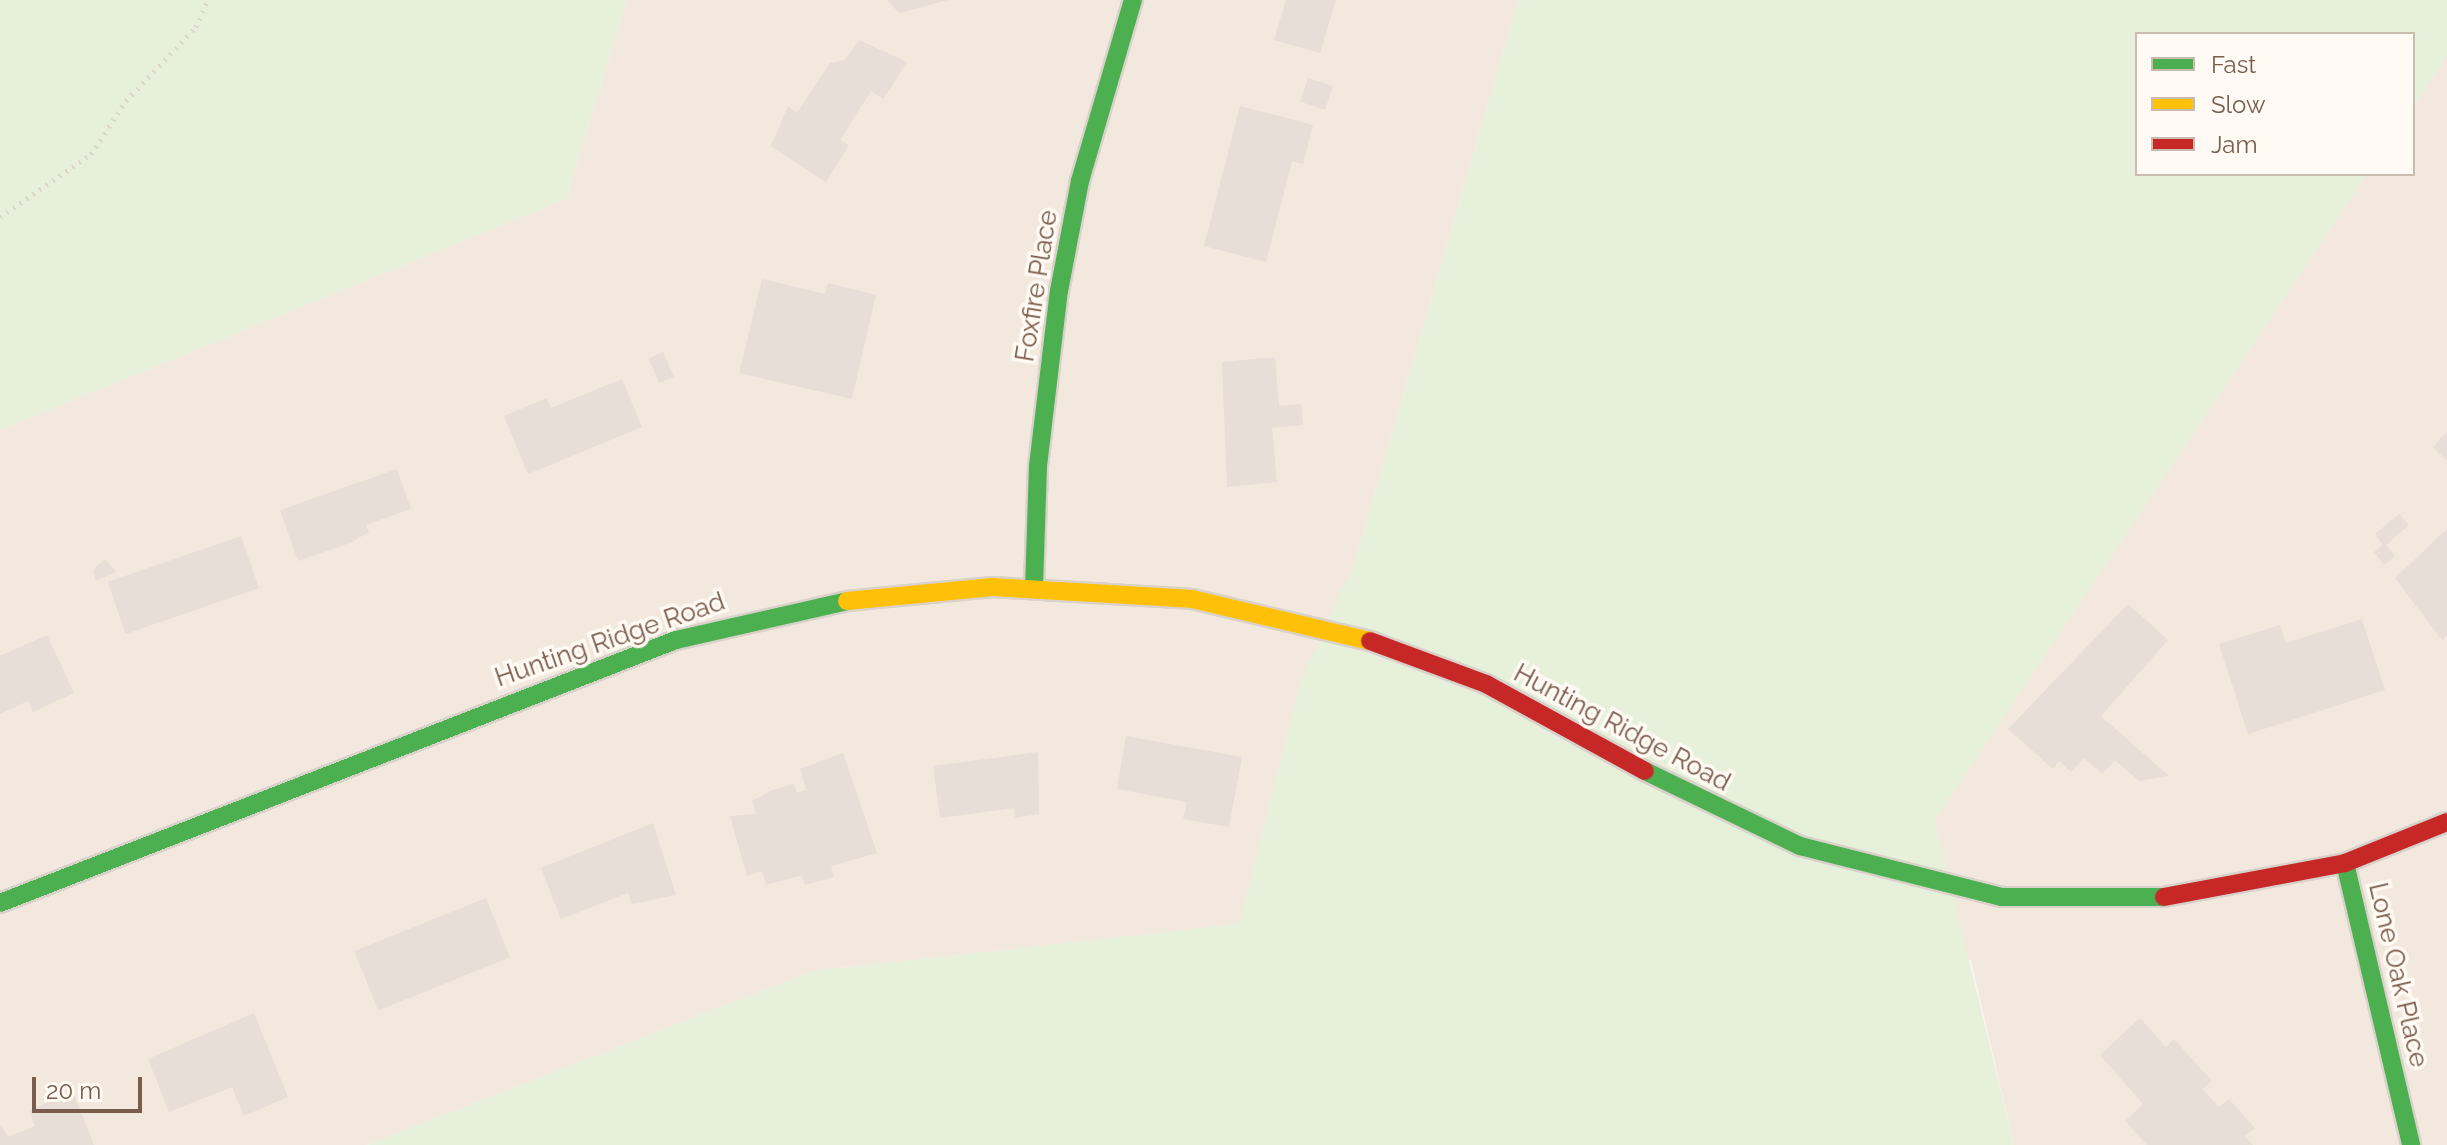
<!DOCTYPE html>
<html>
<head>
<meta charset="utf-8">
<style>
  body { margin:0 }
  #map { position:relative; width:2447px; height:1145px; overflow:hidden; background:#f9f5f0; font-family:Raleway,sans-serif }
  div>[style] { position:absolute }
  .residential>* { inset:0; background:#f2e8de }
  .green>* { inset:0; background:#e7f0db }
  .building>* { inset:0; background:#e6ded7; transform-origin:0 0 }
  .path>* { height:5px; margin-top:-2.5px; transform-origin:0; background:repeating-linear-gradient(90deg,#dcd5d0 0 2px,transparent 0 8px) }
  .roads { filter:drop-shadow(2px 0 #d9d2cb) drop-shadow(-2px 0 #d9d2cb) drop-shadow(0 2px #d9d2cb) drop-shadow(0 -2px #d9d2cb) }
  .fast>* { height:18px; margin:-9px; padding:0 9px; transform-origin:9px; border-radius:9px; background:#4caf50 }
  .slow>* { height:18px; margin:-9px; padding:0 9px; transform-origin:9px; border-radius:9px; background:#ffc107 }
  .jam>* { height:18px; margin:-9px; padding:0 9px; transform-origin:9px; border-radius:9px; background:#c62828 }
  span { translate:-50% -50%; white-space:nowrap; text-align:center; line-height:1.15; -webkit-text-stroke:7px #fffaf3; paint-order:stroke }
  .street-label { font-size:26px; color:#7a5c4d }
  .legend { position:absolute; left:2135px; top:32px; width:280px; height:144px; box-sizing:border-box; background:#fffaf3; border:2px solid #cabbb1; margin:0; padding:10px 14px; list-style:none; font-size:24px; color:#7a5c4d }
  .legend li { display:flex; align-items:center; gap:16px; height:40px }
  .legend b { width:40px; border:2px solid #cabbb1 }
  .scale { position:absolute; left:32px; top:1077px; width:110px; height:36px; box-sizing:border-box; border:4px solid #7a5c4d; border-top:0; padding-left:10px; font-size:24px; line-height:28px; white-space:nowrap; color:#7a5c4d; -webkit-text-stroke:6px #fffaf3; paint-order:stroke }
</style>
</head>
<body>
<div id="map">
  <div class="residential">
    <i style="clip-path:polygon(627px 0,1518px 0,1354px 564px,1934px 821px,2367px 174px,2413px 174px,2413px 106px,2447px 55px,2447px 1145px,2014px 1145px,1971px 960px,1301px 683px,1240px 924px,813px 971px,367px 1145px,0 1145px,0 430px,566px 199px)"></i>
  </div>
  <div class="green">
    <i style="clip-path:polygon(0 0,627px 0,566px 199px,0 430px)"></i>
    <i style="clip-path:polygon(1518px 0,2447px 0,2447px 55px,2413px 106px,2413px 34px,2137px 34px,2137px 174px,2367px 174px,1935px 821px,2014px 1145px,367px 1145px,813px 971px,1239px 924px,1300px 683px,1354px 564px)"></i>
  </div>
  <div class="building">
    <i style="clip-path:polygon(887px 0,948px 0,899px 13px)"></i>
    <i style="clip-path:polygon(1286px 0,1336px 0,1320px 53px,1274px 40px)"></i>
    <i style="clip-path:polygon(859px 40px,907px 62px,883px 99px,871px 91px,840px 140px,849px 145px,826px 182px,771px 146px,788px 106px,797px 113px,830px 63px,845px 60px)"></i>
    <i style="left:1308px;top:78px;width:26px;height:25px;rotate:18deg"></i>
    <i style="clip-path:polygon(1240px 106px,1313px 125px,1303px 164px,1292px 161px,1266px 262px,1204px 246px)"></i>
    <i style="clip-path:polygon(762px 279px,825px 294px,828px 283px,876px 295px,852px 399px,739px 373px)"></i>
    <i style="left:663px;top:352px;width:27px;height:16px;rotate:66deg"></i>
    <i style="clip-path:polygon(1275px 357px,1279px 406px,1301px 404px,1303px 425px,1272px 428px,1277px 482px,1227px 487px,1222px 362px)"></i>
    <i style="clip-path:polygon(622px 379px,642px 427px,528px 474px,504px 416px,547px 398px,551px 408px)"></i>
    <i style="clip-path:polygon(2447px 432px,2447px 461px,2433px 447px)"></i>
    <i style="clip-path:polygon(397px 469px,411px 509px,366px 525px,369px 532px,350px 543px,298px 561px,280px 510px)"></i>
    <i style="clip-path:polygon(2399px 514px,2409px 525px,2386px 545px,2395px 556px,2384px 565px,2374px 552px,2383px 545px,2375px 534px)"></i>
    <i style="clip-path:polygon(2447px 529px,2447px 636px,2442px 640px,2395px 578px)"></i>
    <i style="left:241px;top:536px;width:55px;height:141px;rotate:71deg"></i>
    <i style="clip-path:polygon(105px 559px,116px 572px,96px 581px,93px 570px)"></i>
    <i style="clip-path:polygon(2128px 604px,2168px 640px,2101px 716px,2169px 776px,2139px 781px,2115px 760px,2102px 774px,2084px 758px,2071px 772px,2059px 761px,2053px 769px,2008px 729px)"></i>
    <i style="clip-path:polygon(2362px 619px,2385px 690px,2248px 734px,2219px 644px,2280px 625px,2286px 643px)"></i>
    <i style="clip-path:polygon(47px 635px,74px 693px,33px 712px,28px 701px,0 714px,0 656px)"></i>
    <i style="clip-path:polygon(1126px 736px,1242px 757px,1229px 827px,1183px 819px,1187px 802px,1117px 789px)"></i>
    <i style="clip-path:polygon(1038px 752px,1039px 814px,1015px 818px,1014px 808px,940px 818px,933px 766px)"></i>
    <i style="clip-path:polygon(843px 753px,877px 853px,831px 866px,834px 877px,805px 885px,802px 875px,766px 885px,762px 871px,747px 876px,730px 816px,756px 814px,752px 801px,772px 790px,794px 784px,797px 793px,806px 790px,800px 769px)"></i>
    <i style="clip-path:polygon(653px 823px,676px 895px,632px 904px,628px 893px,561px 919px,541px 868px)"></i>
    <i style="left:486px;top:898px;width:64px;height:142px;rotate:68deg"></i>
    <i style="clip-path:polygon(254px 1013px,288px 1097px,244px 1116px,232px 1087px,169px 1112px,148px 1059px)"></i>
    <i style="clip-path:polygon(2140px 1018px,2166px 1047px,2174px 1039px,2212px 1081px,2202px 1089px,2219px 1107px,2229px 1099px,2255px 1128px,2245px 1136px,2253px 1145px,2147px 1145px,2125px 1121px,2143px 1104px,2100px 1055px)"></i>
    <i style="clip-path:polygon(73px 1092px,94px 1145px,0 1145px,0 1125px,8px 1137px,35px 1126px,29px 1110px)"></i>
  </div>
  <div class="path">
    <i style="left:0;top:217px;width:111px;rotate:-34.7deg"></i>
    <i style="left:91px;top:154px;width:64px;rotate:-56.6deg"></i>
    <i style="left:126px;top:101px;width:102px;rotate:-46.6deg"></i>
    <i style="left:196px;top:27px;width:30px;rotate:-66deg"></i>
  </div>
  <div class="roads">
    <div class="fast">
      <i style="left:1034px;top:587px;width:121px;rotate:-88.1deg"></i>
      <i style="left:1038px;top:466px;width:176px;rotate:-83.2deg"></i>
      <i style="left:1059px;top:291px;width:112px;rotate:-79.2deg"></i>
      <i style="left:1080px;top:181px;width:189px;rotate:-73.7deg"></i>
      <i style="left:1645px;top:771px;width:172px;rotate:25.8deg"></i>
      <i style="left:1800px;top:846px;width:207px;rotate:14.2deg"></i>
      <i style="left:2001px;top:897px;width:163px"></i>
      <i style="left:2345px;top:863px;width:290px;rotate:76.8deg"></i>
      <i style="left:0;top:903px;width:725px;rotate:-21.26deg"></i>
      <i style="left:676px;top:640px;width:175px;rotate:-12.8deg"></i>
    </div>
    <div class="slow">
      <i style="left:847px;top:601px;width:146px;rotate:-5.5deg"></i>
      <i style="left:992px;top:587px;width:200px;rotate:3.4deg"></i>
      <i style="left:1192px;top:599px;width:183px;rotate:13.3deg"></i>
    </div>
    <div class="jam">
      <i style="left:1370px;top:641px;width:124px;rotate:20.3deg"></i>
      <i style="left:1486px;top:684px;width:181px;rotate:28.7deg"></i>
      <i style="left:2164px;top:897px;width:184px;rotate:-10.6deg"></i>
      <i style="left:2345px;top:863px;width:110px;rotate:-21.9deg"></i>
    </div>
  </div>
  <div class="street-label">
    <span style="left:1037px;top:286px;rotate:-81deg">Foxfire Place</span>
    <span style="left:610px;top:640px;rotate:-19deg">Hunting Ridge Road</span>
    <span style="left:1622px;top:728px;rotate:28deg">Hunting Ridge Road</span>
    <span style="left:2398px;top:975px;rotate:77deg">Lone Oak Place</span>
  </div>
  <ul class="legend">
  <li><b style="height:10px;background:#4caf50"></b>Fast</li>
  <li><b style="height:10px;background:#ffc107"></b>Slow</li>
  <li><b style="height:10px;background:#c62828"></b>Jam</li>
  </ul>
  <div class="scale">20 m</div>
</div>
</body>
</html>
